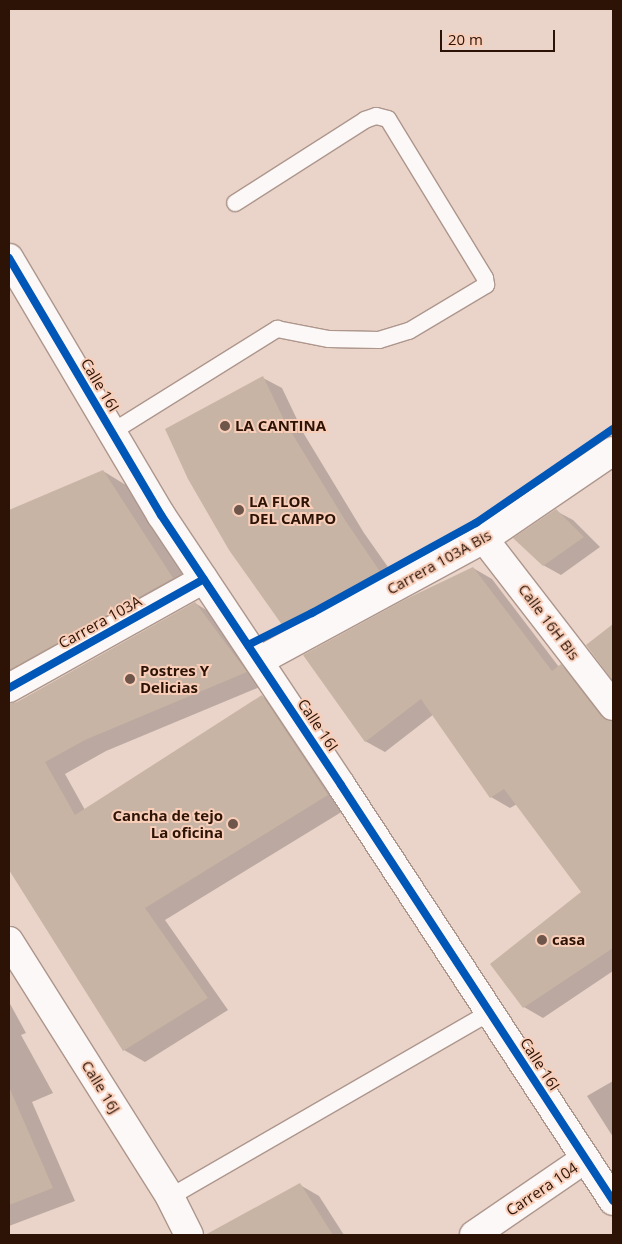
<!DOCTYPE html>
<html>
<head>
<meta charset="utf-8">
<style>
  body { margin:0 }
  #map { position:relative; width:622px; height:1244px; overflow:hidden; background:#ead3c8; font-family:"Open Sans",sans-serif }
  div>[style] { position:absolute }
  .shadow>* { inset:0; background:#0003 }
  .building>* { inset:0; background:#c8b4a4 }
  .roads { filter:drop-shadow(1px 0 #ad968c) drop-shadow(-1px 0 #ad968c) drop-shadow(0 1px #ad968c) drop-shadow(0 -1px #ad968c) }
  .service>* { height:16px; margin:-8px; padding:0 8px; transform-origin:8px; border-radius:8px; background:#fcf8f7 }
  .minor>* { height:28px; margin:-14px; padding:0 14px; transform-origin:14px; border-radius:14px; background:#fcf8f7 }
  .tertiary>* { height:28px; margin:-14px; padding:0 14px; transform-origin:14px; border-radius:14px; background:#fcf8f7 }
  .cycleway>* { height:8px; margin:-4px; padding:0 4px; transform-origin:4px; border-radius:4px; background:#0057b8 }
  .dots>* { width:14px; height:14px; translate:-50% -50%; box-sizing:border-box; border:2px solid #f9ceb9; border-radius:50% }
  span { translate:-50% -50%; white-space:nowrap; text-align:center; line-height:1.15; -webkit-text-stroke:4px #f9ceb9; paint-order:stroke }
  .street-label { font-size:15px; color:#2c1306 }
  .poi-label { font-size:15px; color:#2c1306; font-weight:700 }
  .left { translate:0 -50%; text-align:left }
  .right { translate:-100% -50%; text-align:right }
  .frame { position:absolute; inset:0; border:10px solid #2c1306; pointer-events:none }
  .scale { position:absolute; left:440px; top:30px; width:115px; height:22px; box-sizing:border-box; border:2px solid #2c1306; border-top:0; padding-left:6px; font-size:15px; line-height:18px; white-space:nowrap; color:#2c1306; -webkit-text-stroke:4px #f9ceb9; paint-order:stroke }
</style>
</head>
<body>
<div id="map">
  <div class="shadow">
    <i style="clip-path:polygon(263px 378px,282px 388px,304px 434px,364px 533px,402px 587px,305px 639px,286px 628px)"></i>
    <i style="clip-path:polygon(103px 471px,129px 487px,199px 593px,9px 678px,9px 552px,56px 523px)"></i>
    <i style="clip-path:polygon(556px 511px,573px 520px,600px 547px,561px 575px,543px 565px)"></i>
    <i style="clip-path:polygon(473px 568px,492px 579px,559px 667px,561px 666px,580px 677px,613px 720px,613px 971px,543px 1018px,524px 1007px,582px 892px,517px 804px,510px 808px,491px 797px,434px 714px,385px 752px,365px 741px)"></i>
    <i style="clip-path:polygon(195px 603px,216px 616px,267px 684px,106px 751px,65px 774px,85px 810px,262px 696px,283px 709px,348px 808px,165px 920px,228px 1010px,145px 1062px,124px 1050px,9px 868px,9px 859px,20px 853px,9px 832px,9px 714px)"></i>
    <i style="clip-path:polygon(613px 625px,613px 681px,587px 645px)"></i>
    <i style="clip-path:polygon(9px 1002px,26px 1033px,21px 1035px,53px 1093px,32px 1102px,75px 1201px,9px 1226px)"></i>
    <i style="clip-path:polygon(613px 1081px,613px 1137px,587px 1096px)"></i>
    <i style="clip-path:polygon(300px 1185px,319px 1196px,344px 1235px,230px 1235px,224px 1226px)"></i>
  </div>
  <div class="building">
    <i style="clip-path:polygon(263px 376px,285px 422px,345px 520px,383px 576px,285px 629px,229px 550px,188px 479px,165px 429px)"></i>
    <i style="clip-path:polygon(103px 470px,173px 578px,9px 670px,9px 510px)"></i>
    <i style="clip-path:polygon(556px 509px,584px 537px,543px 566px,513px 538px)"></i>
    <i style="clip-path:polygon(473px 567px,552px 671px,561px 664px,601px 716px,613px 721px,613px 948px,523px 1008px,490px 964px,581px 892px,504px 789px,490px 798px,421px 699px,365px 742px,303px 655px,406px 599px)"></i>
    <i style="clip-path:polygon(195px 602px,247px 672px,85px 740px,45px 762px,75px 815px,262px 695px,328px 795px,145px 908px,208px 998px,123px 1051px,9px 870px,9px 704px,17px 702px)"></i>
    <i style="clip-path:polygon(613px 624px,613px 681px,586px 645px)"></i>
    <i style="clip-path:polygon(9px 1087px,53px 1188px,9px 1205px)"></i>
    <i style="clip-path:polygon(300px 1183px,333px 1235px,205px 1235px)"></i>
  </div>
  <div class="roads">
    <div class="service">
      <i style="left:112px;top:432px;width:195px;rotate:-32deg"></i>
      <i style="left:277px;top:329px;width:53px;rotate:10.9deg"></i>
      <i style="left:329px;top:339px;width:50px;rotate:1.1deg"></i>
      <i style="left:379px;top:340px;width:31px;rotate:-17deg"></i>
      <i style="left:409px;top:331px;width:90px;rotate:-30.9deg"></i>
      <i style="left:486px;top:285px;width:7px;rotate:-98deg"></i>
      <i style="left:485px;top:278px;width:186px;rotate:-121.4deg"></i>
      <i style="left:388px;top:119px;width:12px;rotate:-166deg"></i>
      <i style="left:376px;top:116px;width:12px;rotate:160deg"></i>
      <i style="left:365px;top:120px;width:154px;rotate:147.4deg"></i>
      <i style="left:170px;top:1197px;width:370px;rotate:-30deg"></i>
    </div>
    <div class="minor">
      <i style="left:484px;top:539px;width:211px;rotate:52.3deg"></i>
      <i style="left:259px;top:661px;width:256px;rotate:-28.5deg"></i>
      <i style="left:484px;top:539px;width:156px;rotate:-34.3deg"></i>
      <i style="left:9px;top:688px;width:223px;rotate:-29.2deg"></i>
      <i style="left:9px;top:941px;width:302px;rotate:57.8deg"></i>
      <i style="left:170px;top:1197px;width:42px;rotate:63.4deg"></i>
      <i style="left:474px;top:1235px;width:135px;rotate:-34.4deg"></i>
    </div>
    <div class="tertiary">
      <i style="left:9px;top:258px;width:299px;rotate:59.4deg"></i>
      <i style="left:161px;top:515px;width:324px;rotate:56.3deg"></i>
      <i style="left:341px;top:785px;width:497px;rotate:56.8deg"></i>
    </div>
  </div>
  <div class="cycleway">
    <i style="left:9px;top:258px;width:299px;rotate:59.4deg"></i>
    <i style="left:161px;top:515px;width:324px;rotate:56.3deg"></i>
    <i style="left:341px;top:785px;width:497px;rotate:56.8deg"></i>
    <i style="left:248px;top:645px;width:72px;rotate:-26.6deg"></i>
    <i style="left:312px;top:613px;width:187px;rotate:-28.8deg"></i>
    <i style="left:476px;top:523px;width:166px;rotate:-34.5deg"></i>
    <i style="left:9px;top:688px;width:223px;rotate:-29.2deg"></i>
  </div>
  <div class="dots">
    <i style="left:225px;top:426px;background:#6e564a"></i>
    <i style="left:239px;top:510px;background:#6e564a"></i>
    <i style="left:130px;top:679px;background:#6e564a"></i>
    <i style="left:233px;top:824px;background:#6e564a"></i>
    <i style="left:542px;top:940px;background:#6e564a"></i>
  </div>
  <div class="street-label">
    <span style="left:100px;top:385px;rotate:59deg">Calle 16I</span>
    <span style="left:439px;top:562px;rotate:-29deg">Carrera 103A Bis</span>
    <span style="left:100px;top:622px;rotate:-29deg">Carrera 103A</span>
    <span style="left:549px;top:622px;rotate:53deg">Calle 16H Bis</span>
    <span style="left:318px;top:725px;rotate:56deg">Calle 16I</span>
    <span style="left:540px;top:1064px;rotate:57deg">Calle 16I</span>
    <span style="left:101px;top:1087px;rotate:58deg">Calle 16J</span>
    <span style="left:542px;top:1189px;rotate:-34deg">Carrera 104</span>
  </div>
  <div class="poi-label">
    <span class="left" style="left:235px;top:426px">LA CANTINA</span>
    <span class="left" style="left:249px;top:510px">LA FLOR<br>DEL CAMPO</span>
    <span class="left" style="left:140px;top:679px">Postres Y<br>Delicias</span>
    <span class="right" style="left:223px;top:824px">Cancha de tejo<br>La oficina</span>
    <span class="left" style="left:552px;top:940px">casa</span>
  </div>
  <div class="frame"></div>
  <div class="scale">20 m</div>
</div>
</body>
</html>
